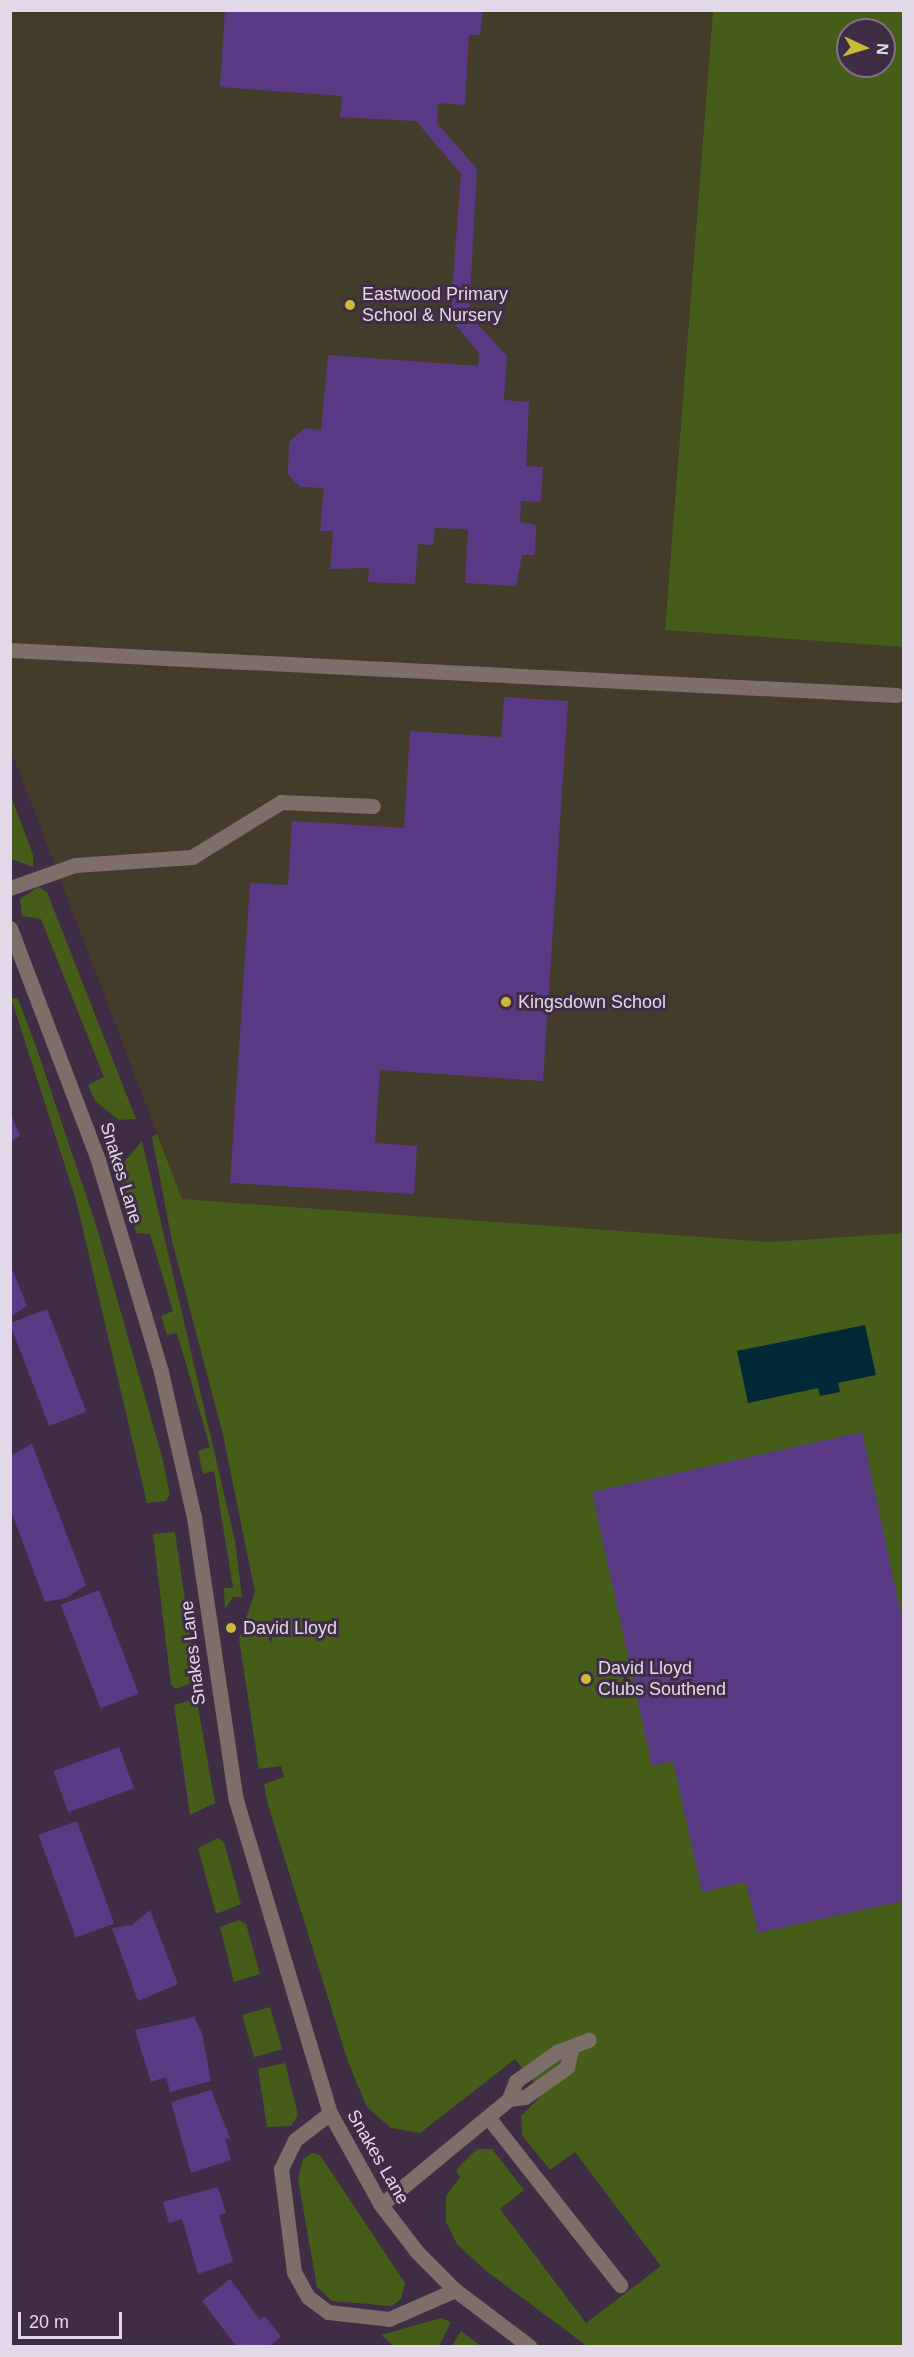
<!DOCTYPE html>
<html>
<head>
<meta charset="utf-8">
<style>
  body { margin:0 }
  #map { position:relative; width:914px; height:2357px; overflow:hidden; background:#3f2d45; font-family:Arial,sans-serif }
  div>[style] { position:absolute }
  .education>* { inset:0; background:#433c2b }
  .green>* { inset:0; background:#465c19; transform-origin:0 0 }
  .water>* { inset:0; background:#012936 }
  .building>* { inset:0; background:#5a3a84; transform-origin:0 0 }
  .minor>* { height:15px; margin:-7.5px; padding:0 7.5px; transform-origin:7.5px; border-radius:7.5px; background:#7e6e6a }
  .dots>* { width:16px; height:16px; translate:-50% -50%; box-sizing:border-box; border:3px solid #3f2d45; border-radius:50% }
  span { translate:-50% -50%; white-space:nowrap; text-align:center; line-height:1.15; -webkit-text-stroke:6px #3f2d45; paint-order:stroke }
  .poi-label { font-size:18px; color:#e3d8e7 }
  .left { translate:0 -50%; text-align:left }
  .street-label { font-size:18px; color:#e3d8e7 }
  .frame { position:absolute; inset:0; border:12px solid #e3d8e7; pointer-events:none }
  .north { position:absolute; left:836px; top:18px; width:60px; height:60px; box-sizing:border-box; background:#3f2d45; border:2px solid #817186; border-radius:50%; rotate:94deg; font-size:16px; font-weight:700; line-height:24px; text-align:center; color:#e3d8e7 }
  .north::after { content:''; display:block; margin:auto; width:21px; height:27px; background:#caba3a; clip-path:polygon(50% 0,100% 100%,50% 72%,0 100%) }
  .scale { position:absolute; left:18px; top:2312px; width:104px; height:27px; box-sizing:border-box; border:3px solid #e3d8e7; border-top:0; padding-left:8px; font-size:18px; line-height:21px; white-space:nowrap; color:#e3d8e7; -webkit-text-stroke:4px #3f2d45; paint-order:stroke }
</style>
</head>
<body>
<div id="map">
  <div class="education">
    <i style="clip-path:polygon(11px 11px,713px 11px,665px 630px,903px 647px,903px 1233px,770px 1242px,182px 1199px,11px 750px)"></i>
  </div>
  <div class="green">
    <i style="clip-path:polygon(evenodd,713px 11px,903px 11px,903px 647px,665px 630px,713px 11px,848px 30px,884px 30px,884px 66px,848px 66px,848px 30px)"></i>
    <i style="clip-path:polygon(11px 796px,33px 855px,33px 867px,11px 859px)"></i>
    <i style="clip-path:polygon(38px 887px,47px 892px,136px 1119px,119px 1120px,95px 1101px,88px 1085px,104px 1077px,41px 919px,22px 916px,20px 899px)"></i>
    <i style="clip-path:polygon(11px 998px,18px 999px,37px 1049px,97px 1228px,162px 1457px,170px 1494px,166px 1501px,147px 1503px,76px 1200px)"></i>
    <i style="clip-path:polygon(157px 1134px,182px 1199px,770px 1242px,903px 1233px,903px 2346px,587px 2346px,485px 2270px,457px 2244px,446px 2222px,446px 2196px,460px 2177px,456px 2170px,477px 2149px,492px 2149px,524px 2190px,500px 2209px,586px 2323px,661px 2266px,575px 2152px,550px 2170px,522px 2135px,521px 2116px,543px 2094px,515px 2059px,420px 2133px,391px 2128px,367px 2107px,348px 2062px,268px 1805px,264px 1784px,284px 1777px,281px 1766px,259px 1769px,239px 1639px,255px 1592px,223px 1435px,172px 1241px,152px 1137px)"></i>
    <i style="clip-path:polygon(142px 1141px,235px 1541px,242px 1597px,233px 1597px,225px 1609px,224px 1588px,233px 1588px,214px 1471px,203px 1474px,198px 1451px,210px 1447px,177px 1333px,167px 1335px,161px 1316px,173px 1311px,150px 1234px,136px 1233px,121px 1181px,125px 1161px)"></i>
    <i style="clip-path:polygon(175px 1532px,197px 1681px,176px 1689px,171px 1685px,153px 1534px)"></i>
    <i style="clip-path:polygon(192px 1700px,198px 1707px,215px 1803px,190px 1815px,174px 1705px)"></i>
    <i style="clip-path:polygon(218px 1838px,224px 1842px,241px 1904px,216px 1914px,198px 1848px)"></i>
    <i style="clip-path:polygon(239px 1920px,246px 1924px,260px 1974px,234px 1982px,220px 1927px)"></i>
    <i style="left:270px;top:2007px;width:44px;height:29px;rotate:74deg"></i>
    <i style="clip-path:polygon(285px 2063px,298px 2115px,291px 2126px,267px 2127px,258px 2069px)"></i>
    <i style="clip-path:polygon(312px 2153px,320px 2155px,405px 2283px,401px 2299px,392px 2306px,332px 2301px,317px 2287px,298px 2179px,303px 2159px)"></i>
    <i style="clip-path:polygon(441px 2318px,451px 2322px,439px 2346px,394px 2346px,381px 2335px)"></i>
    <i style="clip-path:polygon(461px 2331px,478px 2344px,481px 2346px,452px 2346px)"></i>
  </div>
  <div class="water">
    <i style="clip-path:polygon(865px 1325px,876px 1375px,838px 1383px,840px 1392px,820px 1396px,818px 1388px,748px 1403px,737px 1351px)"></i>
  </div>
  <div class="building">
    <i style="clip-path:polygon(225px 10px,483px 10px,480px 35px,469px 35px,465px 105px,438px 103px,437px 123px,477px 169px,469px 315px,507px 356px,504px 400px,529px 402px,526px 466px,543px 467px,541px 502px,521px 501px,520px 522px,536px 525px,535px 555px,522px 555px,516px 586px,465px 583px,468px 529px,435px 528px,433px 545px,418px 544px,415px 584px,368px 582px,369px 568px,330px 569px,333px 531px,320px 531px,324px 488px,300px 487px,288px 474px,289px 442px,305px 428px,321px 430px,328px 355px,478px 366px,479px 353px,450px 318px,461px 174px,416px 121px,340px 117px,342px 96px,220px 87px)"></i>
    <i style="clip-path:polygon(504px 697px,568px 701px,543px 1081px,380px 1070px,375px 1143px,417px 1146px,414px 1194px,230px 1183px,250px 883px,288px 885px,292px 821px,404px 828px,410px 731px,501px 737px)"></i>
    <i style="clip-path:polygon(10px 1112px,20px 1136px,10px 1142px)"></i>
    <i style="clip-path:polygon(10px 1264px,27px 1306px,10px 1317px)"></i>
    <i style="left:47px;top:1309px;width:110px;height:40px;rotate:69deg"></i>
    <i style="clip-path:polygon(862px 1432px,903px 1624px,903px 1901px,758px 1933px,746px 1882px,702px 1892px,673px 1761px,652px 1766px,592px 1492px)"></i>
    <i style="clip-path:polygon(32px 1444px,86px 1585px,66px 1598px,45px 1602px,10px 1508px,10px 1456px)"></i>
    <i style="left:99px;top:1590px;width:111px;height:41px;rotate:69deg"></i>
    <i style="left:119px;top:1747px;width:44px;height:70px;rotate:70deg"></i>
    <i style="left:77px;top:1821px;width:109px;height:41px;rotate:70deg"></i>
    <i style="clip-path:polygon(150px 1910px,178px 1984px,138px 2001px,112px 1928px,132px 1925px)"></i>
    <i style="clip-path:polygon(194px 2017px,202px 2033px,211px 2081px,170px 2092px,166px 2077px,151px 2082px,135px 2030px)"></i>
    <i style="clip-path:polygon(211px 2090px,230px 2138px,225px 2139px,231px 2160px,191px 2173px,171px 2102px)"></i>
    <i style="clip-path:polygon(218px 2187px,226px 2213px,219px 2215px,233px 2262px,198px 2274px,182px 2219px,169px 2223px,163px 2202px)"></i>
    <i style="clip-path:polygon(230px 2279px,260px 2320px,265px 2316px,281px 2337px,269px 2346px,236px 2346px,202px 2301px)"></i>
  </div>
  <div class="minor">
    <i style="left:10px;top:650px;width:888px;rotate:2.9deg"></i>
    <i style="left:10px;top:888px;width:69px;rotate:-19.5deg"></i>
    <i style="left:75px;top:865px;width:117px;rotate:-3.9deg"></i>
    <i style="left:192px;top:857px;width:105px;rotate:-31.7deg"></i>
    <i style="left:281px;top:802px;width:92px;rotate:2.5deg"></i>
    <i style="left:10px;top:928px;width:248px;rotate:69.2deg"></i>
    <i style="left:98px;top:1160px;width:221px;rotate:73.4deg"></i>
    <i style="left:161px;top:1372px;width:149px;rotate:77.2deg"></i>
    <i style="left:194px;top:1517px;width:286px;rotate:81.6deg"></i>
    <i style="left:236px;top:1800px;width:327px;rotate:73.3deg"></i>
    <i style="left:330px;top:2113px;width:105px;rotate:61deg"></i>
    <i style="left:381px;top:2205px;width:59px;rotate:52.5deg"></i>
    <i style="left:417px;top:2252px;width:54px;rotate:45deg"></i>
    <i style="left:455px;top:2290px;width:93px;rotate:37.1deg"></i>
    <i style="left:509px;top:2099px;width:16px;rotate:-7deg"></i>
    <i style="left:525px;top:2097px;width:52px;rotate:-35.5deg"></i>
    <i style="left:567px;top:2067px;width:17px;rotate:-77deg"></i>
    <i style="left:330px;top:2113px;width:44px;rotate:142.4deg"></i>
    <i style="left:295px;top:2140px;width:32px;rotate:116deg"></i>
    <i style="left:281px;top:2169px;width:104px;rotate:82.8deg"></i>
    <i style="left:294px;top:2272px;width:29px;rotate:61deg"></i>
    <i style="left:308px;top:2297px;width:25px;rotate:37deg"></i>
    <i style="left:328px;top:2312px;width:61px;rotate:6.5deg"></i>
    <i style="left:389px;top:2319px;width:72px;rotate:-23.7deg"></i>
    <i style="left:488px;top:2117px;width:214px;rotate:51.8deg"></i>
    <i style="left:381px;top:2205px;width:166px;rotate:-39.6deg"></i>
    <i style="left:509px;top:2099px;width:19px;rotate:-69deg"></i>
    <i style="left:516px;top:2081px;width:50px;rotate:-35.3deg"></i>
    <i style="left:557px;top:2052px;width:34px;rotate:-21deg"></i>
  </div>
  <div class="dots">
    <i style="left:350px;top:305px;background:#caba3a"></i>
    <i style="left:506px;top:1002px;background:#caba3a"></i>
    <i style="left:231px;top:1628px;background:#caba3a"></i>
    <i style="left:586px;top:1679px;background:#caba3a"></i>
  </div>
  <div class="poi-label">
    <span class="left" style="left:362px;top:305px">Eastwood Primary<br>School &amp; Nursery</span>
    <span class="left" style="left:518px;top:1002px">Kingsdown School</span>
    <span class="left" style="left:243px;top:1628px">David Lloyd</span>
    <span class="left" style="left:598px;top:1679px">David Lloyd<br>Clubs Southend</span>
  </div>
  <div class="street-label">
    <span style="left:121px;top:1173px;rotate:73deg">Snakes Lane</span>
    <span style="left:193px;top:1653px;rotate:-97deg">Snakes Lane</span>
    <span style="left:378px;top:2157px;rotate:60deg">Snakes Lane</span>
  </div>
  <div class="frame"></div>
  <div class="north">N</div>
  <div class="scale">20 m</div>
</div>
</body>
</html>
